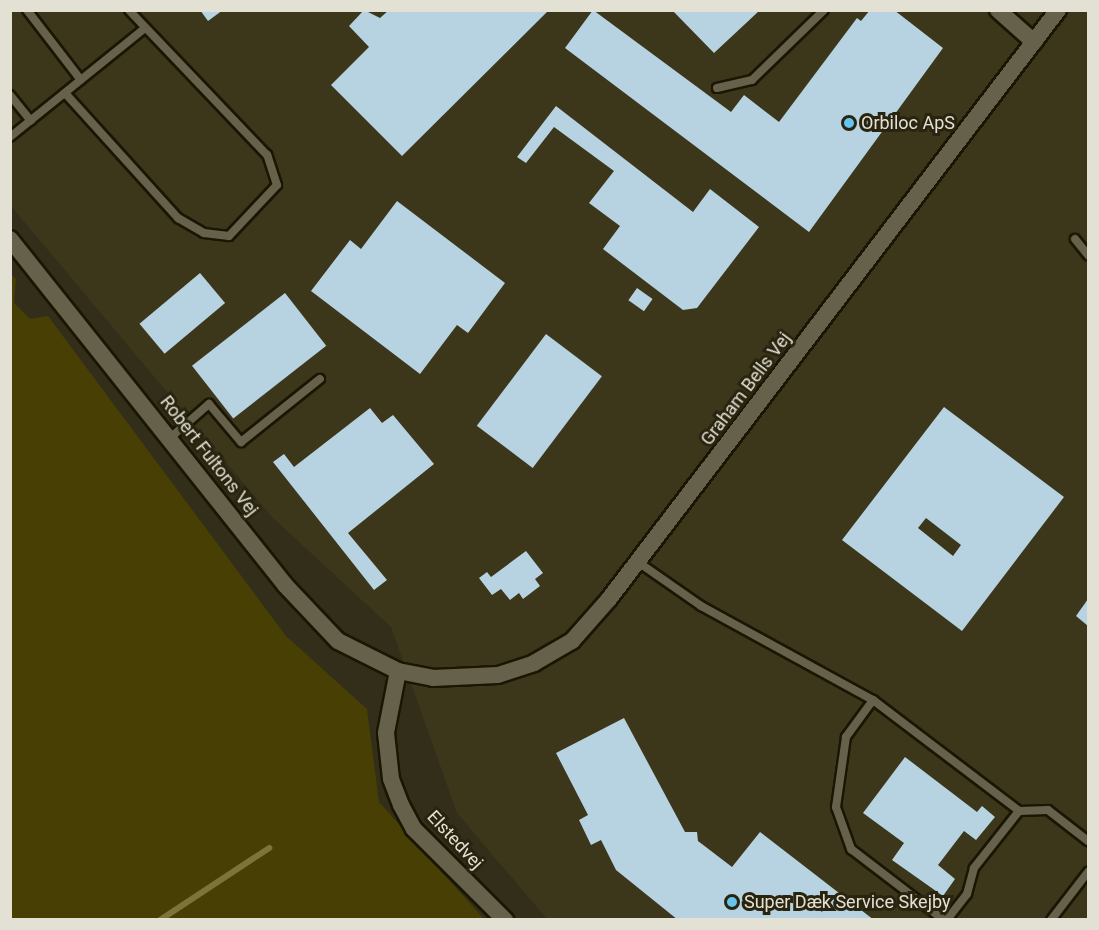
<!DOCTYPE html>
<html>
<head>
<meta charset="utf-8">
<style>
  body { margin:0 }
  #map { position:relative; width:1099px; height:930px; overflow:hidden; background:#322e19; font-family:Roboto,sans-serif }
  div>[style] { position:absolute }
  .built>* { inset:0; background:#3c371b }
  .green>* { inset:0; background:#483f05 }
  .stream>* { height:6px; margin:-3px; padding:0 3px; transform-origin:3px; border-radius:3px; background:#7f7437 }
  .building>* { inset:0; background:#b7d2e0; transform-origin:0 0 }
  .roads { filter:drop-shadow(2px 0 #1a1603) drop-shadow(-2px 0 #1a1603) drop-shadow(0 2px #1a1603) drop-shadow(0 -2px #1a1603) }
  .service>* { height:8px; margin:-4px; padding:0 4px; transform-origin:4px; border-radius:4px; background:#65614a }
  .minor>* { height:16px; margin:-8px; padding:0 8px; transform-origin:8px; border-radius:8px; background:#65614a }
  .tertiary>* { height:16px; margin:-8px; padding:0 8px; transform-origin:8px; border-radius:8px; background:#65614a }
  .dots>* { width:16px; height:16px; translate:-50% -50%; box-sizing:border-box; border:3px solid #28240f; border-radius:50% }
  span { translate:-50% -50%; white-space:nowrap; text-align:center; line-height:1.15; -webkit-text-stroke:6px #28240f; paint-order:stroke }
  .poi-label { font-size:18px; color:#e3e0d4 }
  .left { translate:0 -50%; text-align:left }
  .street-label { font-size:18px; color:#e3e0d4 }
  .frame { position:absolute; inset:0; border:12px solid #e3e0d4; pointer-events:none }
</style>
</head>
<body>
<div id="map">
  <div class="built">
    <i style="clip-path:polygon(10px 11px,1088px 11px,1088px 919px,547px 919px,457px 813px,391px 627px,272px 517px,11px 206px)"></i>
  </div>
  <div class="green">
    <i style="clip-path:polygon(10px 273px,16px 279px,14px 303px,30px 319px,48px 316px,286px 636px,367px 709px,379px 802px,484px 919px,11px 919px)"></i>
  </div>
  <div class="stream">
    <i style="left:160px;top:920px;width:131px;rotate:-33.4deg"></i>
  </div>
  <div class="building">
    <i style="clip-path:polygon(200px 10px,223px 10px,208px 21px)"></i>
    <i style="clip-path:polygon(364px 10px,380px 18px,389px 10px,549px 10px,402px 156px,331px 85px,369px 47px,349px 26px)"></i>
    <i style="clip-path:polygon(593px 10px,731px 112px,744px 95px,779px 122px,857px 18px,861px 21px,870px 10px,894px 10px,943px 48px,809px 232px,565px 48px)"></i>
    <i style="clip-path:polygon(672px 10px,766px 10px,759px 11px,714px 53px)"></i>
    <i style="clip-path:polygon(556px 106px,693px 212px,710px 189px,759px 227px,697px 308px,683px 310px,603px 249px,620px 226px,589px 203px,614px 171px,554px 127px,526px 163px,517px 157px)"></i>
    <i style="clip-path:polygon(397px 201px,505px 283px,468px 333px,457px 325px,420px 374px,311px 291px,350px 240px,361px 249px)"></i>
    <i style="left:200px;top:273px;width:39px;height:79px;rotate:50deg"></i>
    <i style="left:637px;top:288px;width:19px;height:15px;rotate:35deg"></i>
    <i style="left:285px;top:293px;width:67px;height:118px;rotate:52deg"></i>
    <i style="left:546px;top:334px;width:70px;height:115px;rotate:37deg"></i>
    <i style="clip-path:polygon(evenodd,944px 407px,1064px 497px,962px 631px,842px 540px,944px 407px,926px 518px,961px 545px,953px 556px,918px 528px,926px 518px)"></i>
    <i style="clip-path:polygon(370px 408px,382px 423px,393px 415px,434px 464px,348px 533px,387px 580px,374px 590px,273px 462px,284px 454px,294px 467px)"></i>
    <i style="clip-path:polygon(526px 551px,543px 573px,535px 579px,540px 586px,523px 599px,519px 593px,510px 600px,501px 589px,492px 595px,479px 578px,487px 572px,491px 577px)"></i>
    <i style="clip-path:polygon(1088px 599px,1088px 626px,1076px 616px)"></i>
    <i style="clip-path:polygon(624px 718px,685px 832px,697px 832px,698px 841px,732px 867px,760px 832px,874px 920px,678px 920px,616px 870px,601px 840px,591px 845px,579px 820px,588px 815px,556px 753px)"></i>
    <i style="clip-path:polygon(905px 757px,977px 812px,982px 806px,995px 817px,976px 840px,964px 831px,938px 865px,955px 879px,943px 896px,892px 860px,904px 843px,863px 813px)"></i>
  </div>
  <div class="roads">
    <div class="service">
      <i style="left:27px;top:10px;width:88px;rotate:52.4deg"></i>
      <i style="left:717px;top:88px;width:36px;rotate:-13deg"></i>
      <i style="left:752px;top:80px;width:100px;rotate:-44.2deg"></i>
      <i style="left:65px;top:93px;width:169px;rotate:47.9deg"></i>
      <i style="left:178px;top:218px;width:30px;rotate:30deg"></i>
      <i style="left:204px;top:233px;width:25px;rotate:7deg"></i>
      <i style="left:229px;top:236px;width:70px;rotate:-46.7deg"></i>
      <i style="left:277px;top:185px;width:32px;rotate:-108deg"></i>
      <i style="left:267px;top:155px;width:200px;rotate:-133.6deg"></i>
      <i style="left:10px;top:95px;width:33px;rotate:51deg"></i>
      <i style="left:10px;top:137px;width:172px;rotate:-38.9deg"></i>
      <i style="left:1075px;top:239px;width:21px;rotate:51deg"></i>
      <i style="left:170px;top:438px;width:52px;rotate:-41.1deg"></i>
      <i style="left:209px;top:404px;width:50px;rotate:49.9deg"></i>
      <i style="left:241px;top:442px;width:101px;rotate:-38.6deg"></i>
      <i style="left:638px;top:562px;width:77px;rotate:34.9deg"></i>
      <i style="left:701px;top:606px;width:196px;rotate:28.7deg"></i>
      <i style="left:873px;top:700px;width:183px;rotate:37.2deg"></i>
      <i style="left:1019px;top:811px;width:73px;rotate:128.3deg"></i>
      <i style="left:974px;top:868px;width:27px;rotate:105deg"></i>
      <i style="left:967px;top:894px;width:33px;rotate:128deg"></i>
      <i style="left:873px;top:700px;width:46px;rotate:126.1deg"></i>
      <i style="left:846px;top:737px;width:71px;rotate:98.1deg"></i>
      <i style="left:836px;top:807px;width:45px;rotate:70.3deg"></i>
      <i style="left:851px;top:849px;width:117px;rotate:37.4deg"></i>
      <i style="left:1019px;top:811px;width:29px;rotate:-2deg"></i>
      <i style="left:1048px;top:810px;width:51px;rotate:37.8deg"></i>
      <i style="left:1051px;top:920px;width:61px;rotate:-52.4deg"></i>
    </div>
    <div class="minor">
      <i style="left:998px;top:10px;width:48px;rotate:41.6deg"></i>
      <i style="left:10px;top:239px;width:442px;rotate:51.5deg"></i>
      <i style="left:285px;top:585px;width:77px;rotate:46.6deg"></i>
      <i style="left:338px;top:641px;width:67px;rotate:26.6deg"></i>
      <i style="left:398px;top:671px;width:36px;rotate:11deg"></i>
      <i style="left:433px;top:678px;width:65px;rotate:-2.6deg"></i>
      <i style="left:498px;top:675px;width:38px;rotate:-18deg"></i>
      <i style="left:534px;top:663px;width:44px;rotate:-30.1deg"></i>
      <i style="left:572px;top:641px;width:56px;rotate:-48.6deg"></i>
      <i style="left:609px;top:599px;width:741px;rotate:-52.68deg"></i>
    </div>
    <div class="tertiary">
      <i style="left:398px;top:671px;width:63px;rotate:101deg"></i>
      <i style="left:386px;top:733px;width:46px;rotate:83.8deg"></i>
      <i style="left:391px;top:779px;width:28px;rotate:69deg"></i>
      <i style="left:401px;top:805px;width:27px;rotate:62deg"></i>
      <i style="left:414px;top:829px;width:129px;rotate:45deg"></i>
    </div>
  </div>
  <div class="dots">
    <i style="left:849px;top:123px;background:#66c4ef"></i>
    <i style="left:732px;top:902px;background:#66c4ef"></i>
  </div>
  <div class="poi-label">
    <span class="left" style="left:861px;top:123px">Orbiloc ApS</span>
    <span class="left" style="left:744px;top:902px">Super Dæk Service Skejby</span>
  </div>
  <div class="street-label">
    <span style="left:746px;top:389px;rotate:-53deg">Graham Bells Vej</span>
    <span style="left:209px;top:456px;rotate:52deg">Robert Fultons Vej</span>
    <span style="left:455px;top:840px;rotate:47deg">Elstedvej</span>
  </div>
  <div class="frame"></div>
</div>
</body>
</html>
